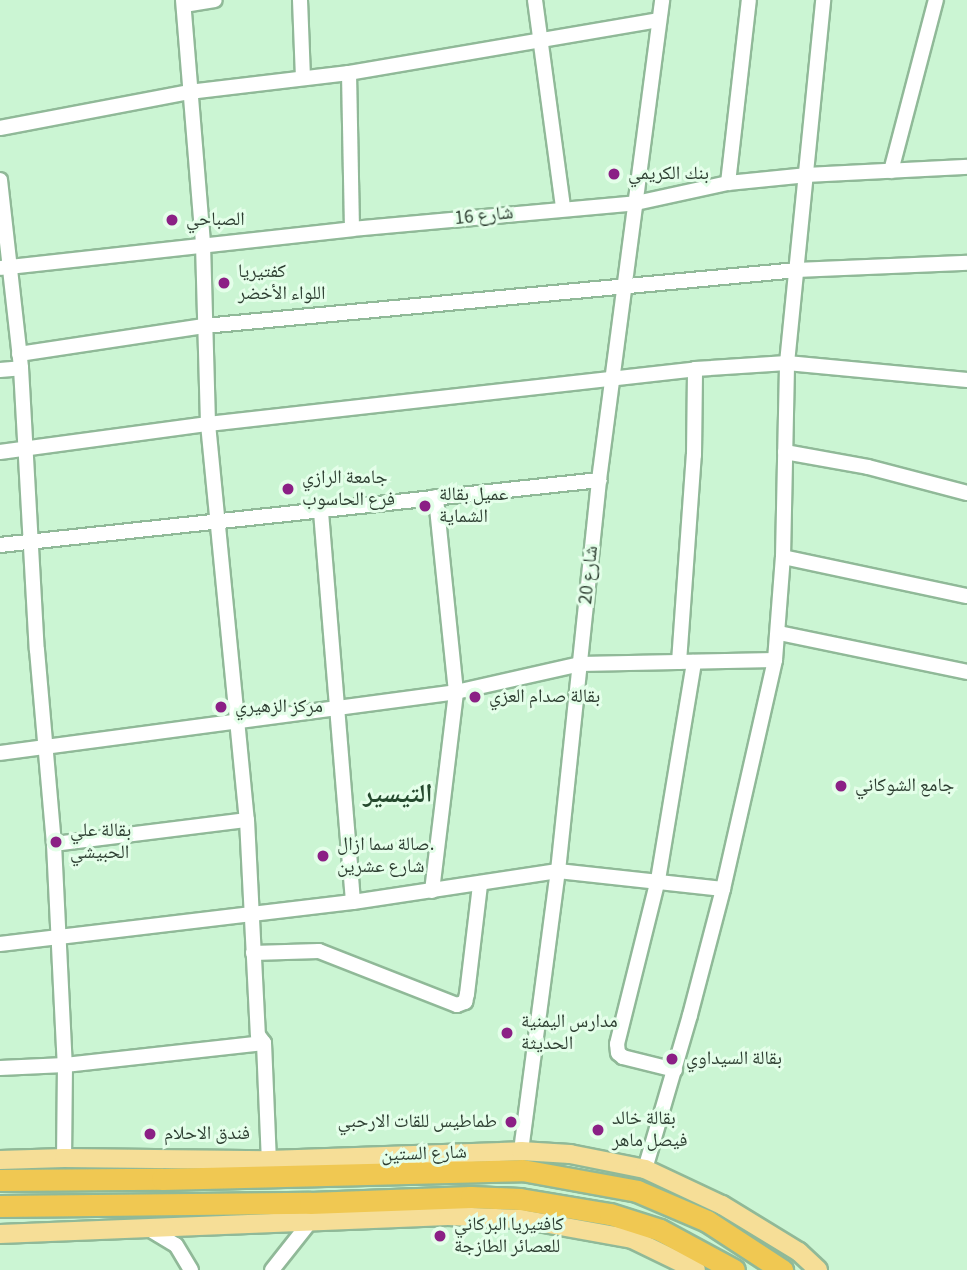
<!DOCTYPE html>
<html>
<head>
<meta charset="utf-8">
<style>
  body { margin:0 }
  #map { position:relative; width:967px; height:1270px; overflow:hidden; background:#cbf5d3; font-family:"Source Sans 3","Noto Naskh Arabic",sans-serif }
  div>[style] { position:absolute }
  .roads { filter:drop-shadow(2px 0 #90b998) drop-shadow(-2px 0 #90b998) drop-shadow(0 2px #90b998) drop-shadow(0 -2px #90b998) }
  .minor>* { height:14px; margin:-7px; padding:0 7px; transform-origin:7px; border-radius:7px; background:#fff }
  .major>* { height:18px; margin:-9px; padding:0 9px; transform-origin:9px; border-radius:9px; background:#f6de97 }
  .highway>* { height:21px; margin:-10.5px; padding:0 10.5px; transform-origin:10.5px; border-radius:10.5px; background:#f0c852 }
  .dots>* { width:19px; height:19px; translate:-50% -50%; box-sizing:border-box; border:4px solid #e4fee9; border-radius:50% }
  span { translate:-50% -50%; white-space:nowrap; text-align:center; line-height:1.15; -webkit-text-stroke:6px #e4fee9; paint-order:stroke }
  .poi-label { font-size:19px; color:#2d3e31 }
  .left { translate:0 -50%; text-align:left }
  .right { translate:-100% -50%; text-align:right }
  .street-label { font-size:19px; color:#2d3e31 }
  .district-label { font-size:26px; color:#24482d; font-weight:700 }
</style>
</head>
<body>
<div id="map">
  <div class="roads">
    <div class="minor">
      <i style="left:183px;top:0;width:245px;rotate:85.3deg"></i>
      <i style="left:203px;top:244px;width:180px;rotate:88.4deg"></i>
      <i style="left:208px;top:424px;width:398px;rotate:84.4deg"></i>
      <i style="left:247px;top:820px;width:215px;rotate:87.1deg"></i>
      <i style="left:258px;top:1035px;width:10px;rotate:53deg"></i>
      <i style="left:264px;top:1043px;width:117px;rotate:87.6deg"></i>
      <i style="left:300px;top:0;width:78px;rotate:87.8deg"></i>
      <i style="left:535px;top:0;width:210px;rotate:82.3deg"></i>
      <i style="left:184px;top:5px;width:31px;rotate:-9deg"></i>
      <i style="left:349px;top:73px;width:156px;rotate:88.9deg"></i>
      <i style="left:0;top:128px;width:192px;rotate:-10.8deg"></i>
      <i style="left:189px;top:92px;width:161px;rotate:-6.8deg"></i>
      <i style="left:349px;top:73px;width:314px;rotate:-9.7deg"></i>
      <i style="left:891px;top:171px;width:177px;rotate:-75.3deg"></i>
      <i style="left:0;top:180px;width:189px;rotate:83.6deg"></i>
      <i style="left:21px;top:368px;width:282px;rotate:86.8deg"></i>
      <i style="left:37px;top:650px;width:195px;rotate:85deg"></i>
      <i style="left:54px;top:844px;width:221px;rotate:87.2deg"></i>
      <i style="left:65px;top:1065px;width:93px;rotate:90.6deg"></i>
      <i style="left:728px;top:183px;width:184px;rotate:-83.5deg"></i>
      <i style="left:1px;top:268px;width:353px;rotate:-6.3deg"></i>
      <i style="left:352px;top:229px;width:285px;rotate:-5.2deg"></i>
      <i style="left:636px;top:203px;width:94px;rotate:-12.3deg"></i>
      <i style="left:728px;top:183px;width:80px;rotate:-5.7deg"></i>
      <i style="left:808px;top:175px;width:159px;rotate:-2.9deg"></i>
      <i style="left:19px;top:354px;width:187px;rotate:-8.6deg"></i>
      <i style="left:204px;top:326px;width:596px;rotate:-5.39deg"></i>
      <i style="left:797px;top:270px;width:170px;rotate:-2.4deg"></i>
      <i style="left:0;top:370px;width:21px;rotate:-5deg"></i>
      <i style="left:0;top:452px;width:210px;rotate:-7.7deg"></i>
      <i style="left:208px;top:424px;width:490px;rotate:-6.4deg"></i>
      <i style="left:695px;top:369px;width:92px;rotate:-3.7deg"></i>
      <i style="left:787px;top:363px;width:181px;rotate:5.4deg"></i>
      <i style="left:785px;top:452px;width:84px;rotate:10.2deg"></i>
      <i style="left:868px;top:467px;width:102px;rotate:14.7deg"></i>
      <i style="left:321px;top:512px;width:391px;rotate:85.3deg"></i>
      <i style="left:0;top:545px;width:603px;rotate:-6.19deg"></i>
      <i style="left:783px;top:557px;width:188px;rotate:12deg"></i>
      <i style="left:779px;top:633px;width:192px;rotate:11.7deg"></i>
      <i style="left:679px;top:662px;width:208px;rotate:-85.9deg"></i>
      <i style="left:694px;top:455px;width:86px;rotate:-89.3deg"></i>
      <i style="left:0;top:753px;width:460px;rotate:-7.6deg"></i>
      <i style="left:456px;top:692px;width:127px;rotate:-12.7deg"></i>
      <i style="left:580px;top:664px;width:195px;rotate:-1.2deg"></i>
      <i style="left:54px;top:844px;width:194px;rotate:-7.1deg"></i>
      <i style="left:432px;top:891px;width:200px;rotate:-83.1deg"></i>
      <i style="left:456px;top:692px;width:196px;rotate:-95.9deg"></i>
      <i style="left:0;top:944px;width:355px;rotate:-6.8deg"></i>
      <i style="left:353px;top:902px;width:207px;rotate:-8.6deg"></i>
      <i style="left:558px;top:871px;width:166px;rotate:6.2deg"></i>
      <i style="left:253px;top:953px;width:66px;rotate:-1.7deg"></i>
      <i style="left:319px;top:951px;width:148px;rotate:21.4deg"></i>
      <i style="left:457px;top:1005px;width:9px;rotate:-21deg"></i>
      <i style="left:465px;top:1002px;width:8px;rotate:-76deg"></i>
      <i style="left:467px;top:994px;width:110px;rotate:-83.2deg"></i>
      <i style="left:0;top:1068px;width:65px;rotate:-2.6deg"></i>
      <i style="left:65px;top:1065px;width:200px;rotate:-6.3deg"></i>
      <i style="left:675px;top:1070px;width:54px;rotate:-166deg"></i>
      <i style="left:623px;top:1057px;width:6px;rotate:-141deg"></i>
      <i style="left:618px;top:1053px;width:9px;rotate:-96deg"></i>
      <i style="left:617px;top:1044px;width:169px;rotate:-76deg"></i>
      <i style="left:658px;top:880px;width:221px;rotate:-80.6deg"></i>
      <i style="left:521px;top:1151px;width:282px;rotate:-82.5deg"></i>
      <i style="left:558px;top:871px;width:393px;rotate:-84deg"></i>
      <i style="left:599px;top:480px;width:484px;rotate:-82.5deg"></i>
      <i style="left:645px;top:1169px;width:160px;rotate:-73.7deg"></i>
      <i style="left:690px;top:1015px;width:130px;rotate:-75.3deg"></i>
      <i style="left:723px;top:889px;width:235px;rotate:-77.2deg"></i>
      <i style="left:775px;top:660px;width:103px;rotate:-85.6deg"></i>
      <i style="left:783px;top:557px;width:194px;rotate:-88.8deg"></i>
      <i style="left:787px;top:363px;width:365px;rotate:-84.3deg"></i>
      <i style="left:149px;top:1229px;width:31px;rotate:31deg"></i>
      <i style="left:176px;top:1245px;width:29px;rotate:59deg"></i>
      <i style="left:272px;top:1270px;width:61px;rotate:-51.6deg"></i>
    </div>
    <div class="major">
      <i style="left:0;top:1160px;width:64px;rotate:-1.8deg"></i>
      <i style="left:64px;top:1158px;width:205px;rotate:0.6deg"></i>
      <i style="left:269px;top:1160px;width:252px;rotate:-2deg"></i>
      <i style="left:521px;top:1151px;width:49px;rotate:3.5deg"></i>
      <i style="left:570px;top:1154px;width:76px;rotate:11.3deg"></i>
      <i style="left:645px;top:1169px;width:85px;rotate:25.1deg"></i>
      <i style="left:722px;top:1205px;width:90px;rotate:31.4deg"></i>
      <i style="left:799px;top:1252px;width:26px;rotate:43deg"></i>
      <i style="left:0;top:1234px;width:448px;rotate:-2.3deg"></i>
      <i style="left:448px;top:1216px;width:73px;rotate:2.4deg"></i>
      <i style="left:521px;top:1219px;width:113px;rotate:10.2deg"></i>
      <i style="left:632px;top:1239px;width:71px;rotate:25.8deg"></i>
    </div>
    <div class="highway">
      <i style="left:0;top:1180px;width:162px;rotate:-0.4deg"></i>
      <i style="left:162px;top:1179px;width:360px;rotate:-1.4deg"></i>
      <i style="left:522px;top:1170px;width:117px;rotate:10.3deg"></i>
      <i style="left:637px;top:1191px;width:76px;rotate:23.2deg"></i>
      <i style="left:707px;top:1221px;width:90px;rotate:33.2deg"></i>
      <i style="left:0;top:1206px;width:310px;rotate:-0.6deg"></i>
      <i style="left:310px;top:1203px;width:161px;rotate:-2.1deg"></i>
      <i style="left:471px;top:1197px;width:49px;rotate:2.3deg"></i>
      <i style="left:520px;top:1199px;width:91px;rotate:9.5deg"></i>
      <i style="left:610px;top:1214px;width:52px;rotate:17.7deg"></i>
      <i style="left:660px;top:1230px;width:84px;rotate:28.4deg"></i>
    </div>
  </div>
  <div class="dots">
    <i style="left:614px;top:174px;background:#8b2085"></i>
    <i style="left:172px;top:220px;background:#8b2085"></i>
    <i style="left:224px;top:283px;background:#8b2085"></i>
    <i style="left:288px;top:489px;background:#8b2085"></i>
    <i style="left:425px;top:506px;background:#8b2085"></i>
    <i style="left:475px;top:697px;background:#8b2085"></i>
    <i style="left:221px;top:707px;background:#8b2085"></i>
    <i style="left:841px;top:786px;background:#8b2085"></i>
    <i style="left:56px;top:842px;background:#8b2085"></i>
    <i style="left:323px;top:856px;background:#8b2085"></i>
    <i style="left:507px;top:1033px;background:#8b2085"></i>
    <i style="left:672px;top:1059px;background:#8b2085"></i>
    <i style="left:511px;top:1122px;background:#8b2085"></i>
    <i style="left:598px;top:1130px;background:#8b2085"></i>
    <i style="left:150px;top:1134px;background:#8b2085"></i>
    <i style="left:440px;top:1236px;background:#8b2085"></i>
  </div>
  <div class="poi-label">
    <span class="left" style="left:628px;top:174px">بنك الكريمي</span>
    <span class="left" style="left:186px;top:220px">الصباحي</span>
    <span class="left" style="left:238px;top:283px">كفتيريا<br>اللواء الأخضر</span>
    <span class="left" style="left:302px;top:489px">جامعة الرازي<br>فرع الحاسوب</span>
    <span class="left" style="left:439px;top:506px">عميل بقالة<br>الشماية</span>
    <span class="left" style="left:489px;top:697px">بقالة صدام العزي</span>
    <span class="left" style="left:235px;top:707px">مركز الزهيري</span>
    <span class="left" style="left:855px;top:786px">جامع الشوكاني</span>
    <span class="left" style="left:70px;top:842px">بقالة علي<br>الحبيشي</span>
    <span class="left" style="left:337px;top:856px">صالة سما ازال.<br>شارع عشرين</span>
    <span class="left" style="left:521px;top:1033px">مدارس اليمنية<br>الحديثة</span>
    <span class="left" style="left:686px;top:1059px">بقالة السيداوي</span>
    <span class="left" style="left:612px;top:1130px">بقالة خالد<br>فيصل ماهر</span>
    <span class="right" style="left:497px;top:1122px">طماطيس للقات الارحبي</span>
    <span class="left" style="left:164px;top:1134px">فندق الاحلام</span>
    <span class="left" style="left:454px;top:1236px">كافتيريا البركاني<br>للعصائر الطازجة</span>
  </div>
  <div class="street-label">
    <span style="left:484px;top:216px;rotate:-6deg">شارع 16</span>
    <span style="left:589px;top:575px;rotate:-84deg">شارع 20</span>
    <span style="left:424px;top:1154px;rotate:-2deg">شارع الستين</span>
  </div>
  <div class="district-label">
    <span style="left:398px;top:794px">التيسير</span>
  </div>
</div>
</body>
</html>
